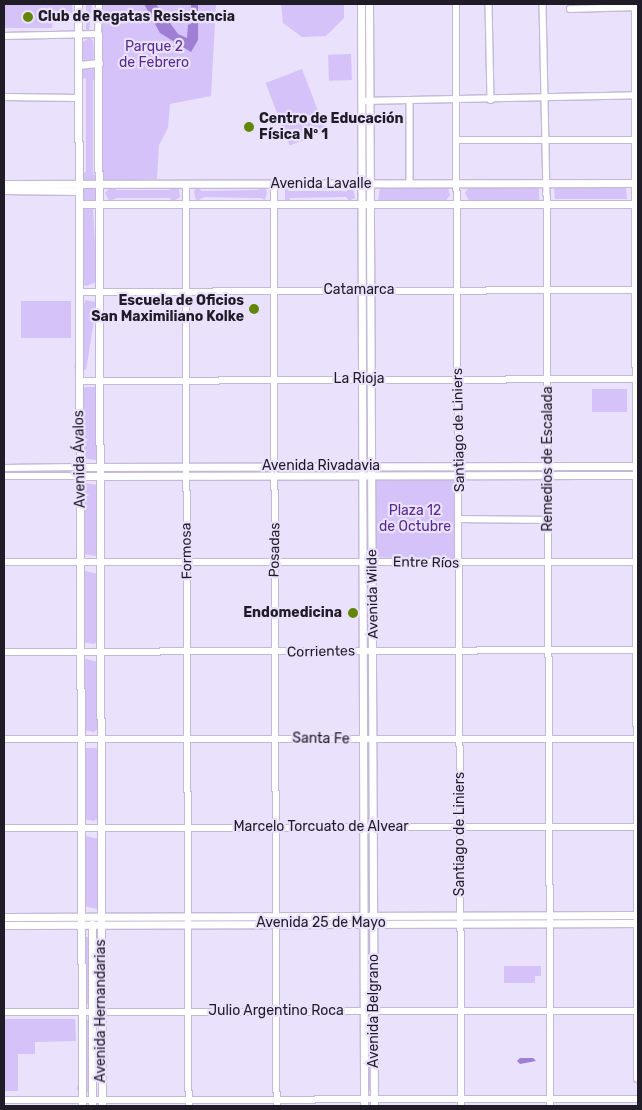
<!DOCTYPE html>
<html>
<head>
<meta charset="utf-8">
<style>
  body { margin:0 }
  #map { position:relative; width:642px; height:1110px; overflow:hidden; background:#eae1fc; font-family:Rubik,sans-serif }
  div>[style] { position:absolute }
  .green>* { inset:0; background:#d5c2f9; transform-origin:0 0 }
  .round { border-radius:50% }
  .water>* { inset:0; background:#9f7fd4 }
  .roads { filter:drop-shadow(1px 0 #c3b8d8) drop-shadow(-1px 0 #c3b8d8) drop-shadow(0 1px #c3b8d8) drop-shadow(0 -1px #c3b8d8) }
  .minor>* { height:5.5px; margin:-2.75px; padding:0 2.75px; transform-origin:2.75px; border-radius:2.75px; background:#fff }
  .major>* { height:7px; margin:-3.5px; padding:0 3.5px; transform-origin:3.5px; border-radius:3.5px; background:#fff }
  .dots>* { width:14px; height:14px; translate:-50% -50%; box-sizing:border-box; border:2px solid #eae1fc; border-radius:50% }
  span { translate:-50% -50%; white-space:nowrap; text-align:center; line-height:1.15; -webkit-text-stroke:4.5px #eae1fc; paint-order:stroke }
  .poi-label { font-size:14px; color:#201c27; font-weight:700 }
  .left { translate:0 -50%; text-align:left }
  .right { translate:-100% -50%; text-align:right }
  .park-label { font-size:14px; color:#592b8f }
  .street-label { font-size:14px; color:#201c27 }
  .frame { position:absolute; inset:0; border:5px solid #201c27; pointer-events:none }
</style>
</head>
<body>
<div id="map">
  <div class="green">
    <i style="clip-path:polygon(4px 4px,72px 4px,73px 13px,53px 14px,52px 28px,4px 28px)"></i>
    <i style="clip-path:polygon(86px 4px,92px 4px,89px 32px,86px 31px)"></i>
    <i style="clip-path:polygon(100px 4px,216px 4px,211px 96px,170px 104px,168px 128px,159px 145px,157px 179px,103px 182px,100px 179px)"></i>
    <i style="clip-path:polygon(281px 4px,344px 4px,344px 18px,326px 36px,302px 37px,283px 23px)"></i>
    <i style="clip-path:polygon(364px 4px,366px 4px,365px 92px)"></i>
    <i style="clip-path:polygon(89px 38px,93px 40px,94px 58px,87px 62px,83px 59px,83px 42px)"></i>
    <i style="left:351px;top:54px;width:26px;height:23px;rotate:88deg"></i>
    <i style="clip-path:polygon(84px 68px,96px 69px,97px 77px,93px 80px,93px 172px,97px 180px,86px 183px,81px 177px,86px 171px,86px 79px,81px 77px,81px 72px)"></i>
    <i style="left:302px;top:69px;width:67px;height:39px;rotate:69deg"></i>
    <i style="clip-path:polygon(470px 186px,535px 187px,539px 189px,539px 200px,469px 201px,465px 193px)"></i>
    <i style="clip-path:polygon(559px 186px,626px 186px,627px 199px,555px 199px,554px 189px)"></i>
    <i style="clip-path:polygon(110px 187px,116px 187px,116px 190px,169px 190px,173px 187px,179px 189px,180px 197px,172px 202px,170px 198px,117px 198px,109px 201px,105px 193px)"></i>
    <i style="clip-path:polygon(196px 187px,202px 191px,257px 190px,265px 187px,267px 193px,265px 200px,261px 198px,205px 197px,196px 201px,194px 192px)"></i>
    <i style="clip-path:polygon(285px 187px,289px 191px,346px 191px,353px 187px,355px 198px,349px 201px,346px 197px,290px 198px,289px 203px,285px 202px)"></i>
    <i class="round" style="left:81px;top:187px;width:16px;height:16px"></i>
    <i style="clip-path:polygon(380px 188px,448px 188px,450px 195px,444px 203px,378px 201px)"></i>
    <i style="clip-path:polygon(93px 207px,97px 282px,86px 286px,82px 283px,82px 213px,85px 208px)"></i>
    <i style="clip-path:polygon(365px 211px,369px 211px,369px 280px,366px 280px)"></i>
    <i style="left:85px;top:300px;width:12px;height:69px;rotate:9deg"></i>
    <i style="clip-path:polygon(369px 300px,368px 372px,366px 372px,366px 301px)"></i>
    <i style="left:21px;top:301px;width:50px;height:37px"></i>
    <i style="clip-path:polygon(85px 387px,95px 387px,97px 391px,98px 457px,95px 460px,82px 458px,82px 390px)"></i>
    <i style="clip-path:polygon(368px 387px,369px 461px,365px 462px,365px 388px)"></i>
    <i style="left:592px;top:389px;width:35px;height:23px"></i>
    <i style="clip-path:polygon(71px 469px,71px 474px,4px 474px,4px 470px)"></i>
    <i style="clip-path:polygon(267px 469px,268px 473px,194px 471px,195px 470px)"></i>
    <i style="left:284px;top:469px;width:71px;height:3px"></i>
    <i style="left:451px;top:469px;width:3px;height:73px;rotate:90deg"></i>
    <i style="clip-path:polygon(469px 469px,539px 469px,539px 471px,468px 473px)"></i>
    <i style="clip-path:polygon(107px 470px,178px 469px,179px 472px,108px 474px)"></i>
    <i style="clip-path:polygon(377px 478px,457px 480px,457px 558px,454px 561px,374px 557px,374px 480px)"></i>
    <i style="left:369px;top:482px;width:73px;height:3px;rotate:90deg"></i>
    <i style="clip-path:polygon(85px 483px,97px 485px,96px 556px,83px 554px,82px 485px)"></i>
    <i style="clip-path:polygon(85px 571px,98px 574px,97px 642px,94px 644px,83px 642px)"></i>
    <i style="left:369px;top:571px;width:74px;height:3px;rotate:89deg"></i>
    <i style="clip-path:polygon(86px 659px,98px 662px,98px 729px,94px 732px,83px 730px,83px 663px)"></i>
    <i style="left:370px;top:747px;width:73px;height:4px;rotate:90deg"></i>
    <i style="clip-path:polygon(85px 748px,96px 748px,99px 751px,98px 818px,94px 821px,84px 819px)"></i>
    <i style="left:370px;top:835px;width:73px;height:4px;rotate:89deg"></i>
    <i style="clip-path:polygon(86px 836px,98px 839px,97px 909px,84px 906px)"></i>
    <i style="clip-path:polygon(370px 931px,372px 1000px,367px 1002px,366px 932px)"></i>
    <i style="left:95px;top:936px;width:4px;height:66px"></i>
    <i style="left:84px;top:937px;width:4px;height:67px"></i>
    <i style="clip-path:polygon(504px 966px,541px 966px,541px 976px,535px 976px,535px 983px,504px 983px)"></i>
    <i style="clip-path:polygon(370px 1018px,371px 1020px,370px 1091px,366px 1090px,366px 1020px)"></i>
    <i style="clip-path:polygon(4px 1019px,75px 1019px,76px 1041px,35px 1042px,35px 1054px,18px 1054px,18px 1091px,4px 1091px)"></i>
    <i style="clip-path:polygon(85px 1020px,89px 1020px,89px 1092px,84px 1092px)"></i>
    <i style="left:94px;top:1020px;width:4px;height:72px;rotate:14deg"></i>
  </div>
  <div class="water">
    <i style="clip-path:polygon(144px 4px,156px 4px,178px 34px,187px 38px,188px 25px,192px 23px,191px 4px,198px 4px,198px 40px,191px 52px,160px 33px)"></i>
    <i style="clip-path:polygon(520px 1058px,533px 1058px,536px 1061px,520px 1064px,517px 1061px)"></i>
  </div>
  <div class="roads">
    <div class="minor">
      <i style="left:456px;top:4px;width:1102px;rotate:89.69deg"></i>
      <i style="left:489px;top:4px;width:96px;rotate:88.8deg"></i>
      <i style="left:543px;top:4px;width:190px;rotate:88.8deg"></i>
      <i style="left:547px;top:194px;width:912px;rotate:89.75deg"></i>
      <i style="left:635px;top:4px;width:1075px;rotate:89.84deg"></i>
      <i style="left:570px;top:9px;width:68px;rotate:-1.7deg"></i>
      <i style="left:4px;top:36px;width:94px;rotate:-1.2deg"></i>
      <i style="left:98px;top:34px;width:30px;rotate:-88deg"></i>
      <i style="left:4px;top:97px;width:75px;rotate:0.8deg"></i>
      <i style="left:410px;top:100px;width:83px;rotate:90deg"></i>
      <i style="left:362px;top:101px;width:276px;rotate:-1.2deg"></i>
      <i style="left:458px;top:140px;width:177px"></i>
      <i style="left:274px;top:184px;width:922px;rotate:89.81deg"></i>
      <i style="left:186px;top:185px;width:921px;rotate:89.81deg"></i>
      <i style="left:80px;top:292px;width:558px;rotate:-0.21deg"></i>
      <i style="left:79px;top:381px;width:559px;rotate:-0.2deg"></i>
      <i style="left:4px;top:468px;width:76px;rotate:-0.8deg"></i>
      <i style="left:4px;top:476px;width:76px"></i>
      <i style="left:460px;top:519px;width:88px;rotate:0.7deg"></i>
      <i style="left:4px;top:562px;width:634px"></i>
      <i style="left:4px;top:652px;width:634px;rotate:-0.18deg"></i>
      <i style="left:4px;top:739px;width:634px"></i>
      <i style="left:4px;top:828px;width:634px;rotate:-0.09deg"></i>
      <i style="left:4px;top:1012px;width:634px;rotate:-0.09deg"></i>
      <i style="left:4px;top:1100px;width:634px;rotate:-0.09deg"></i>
    </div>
    <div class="major">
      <i style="left:78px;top:4px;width:1102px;rotate:89.79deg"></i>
      <i style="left:361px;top:4px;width:1102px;rotate:89.84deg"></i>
      <i style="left:369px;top:4px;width:1102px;rotate:89.74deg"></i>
      <i style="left:98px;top:34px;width:1072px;rotate:89.79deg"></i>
      <i style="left:79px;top:65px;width:20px;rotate:-6deg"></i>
      <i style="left:4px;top:184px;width:634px;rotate:-0.09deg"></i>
      <i style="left:4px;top:190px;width:74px;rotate:0.8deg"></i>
      <i style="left:80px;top:204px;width:558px"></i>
      <i style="left:80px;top:467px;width:558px;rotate:-0.1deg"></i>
      <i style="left:80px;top:476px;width:558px;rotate:-0.1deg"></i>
      <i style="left:4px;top:917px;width:634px;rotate:-0.18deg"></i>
      <i style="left:4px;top:925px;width:634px;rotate:-0.18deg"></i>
      <i style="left:92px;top:1106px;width:182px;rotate:-90deg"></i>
    </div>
  </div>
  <div class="dots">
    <i style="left:28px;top:17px;background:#638607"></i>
    <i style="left:249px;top:127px;background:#638607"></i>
    <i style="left:254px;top:309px;background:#638607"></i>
    <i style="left:353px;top:613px;background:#638607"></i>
  </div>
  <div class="poi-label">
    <span class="left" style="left:38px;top:17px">Club de Regatas Resistencia</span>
    <span class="left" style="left:259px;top:127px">Centro de Educación<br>Física Nº 1</span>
    <span class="right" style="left:244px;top:309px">Escuela de Oficios<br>San Maximiliano Kolke</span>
    <span class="right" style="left:342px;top:613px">Endomedicina</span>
  </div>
  <div class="park-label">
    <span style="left:154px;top:55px">Parque 2<br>de Febrero</span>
    <span style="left:415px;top:519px">Plaza 12<br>de Octubre</span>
  </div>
  <div class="street-label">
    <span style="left:321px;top:184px">Avenida Lavalle</span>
    <span style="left:359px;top:290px">Catamarca</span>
    <span style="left:359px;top:379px">La Rioja</span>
    <span style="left:459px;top:430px;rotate:-91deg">Santiago de Liniers</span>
    <span style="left:80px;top:459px;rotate:-91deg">Avenida Ávalos</span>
    <span style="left:548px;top:459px;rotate:-90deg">Remedios de Escalada</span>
    <span style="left:321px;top:466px">Avenida Rivadavia</span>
    <span style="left:275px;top:550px;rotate:-89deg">Posadas</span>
    <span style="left:187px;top:551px;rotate:-91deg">Formosa</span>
    <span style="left:426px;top:563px;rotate:1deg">Entre Ríos</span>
    <span style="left:373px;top:594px;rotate:-91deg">Avenida Wilde</span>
    <span style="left:321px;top:652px;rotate:-1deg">Corrientes</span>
    <span style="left:321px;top:739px;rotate:1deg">Santa Fe</span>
    <span style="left:321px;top:827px">Marcelo Torcuato de Alvear</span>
    <span style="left:460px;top:834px;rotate:-90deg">Santiago de Liniers</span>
    <span style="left:321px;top:923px">Avenida 25 de Mayo</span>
    <span style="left:101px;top:1011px;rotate:-90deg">Avenida Hernandarias</span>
    <span style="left:276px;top:1011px">Julio Argentino Roca</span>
    <span style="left:374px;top:1011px;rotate:-90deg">Avenida Belgrano</span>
  </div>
  <div class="frame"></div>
</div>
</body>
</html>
